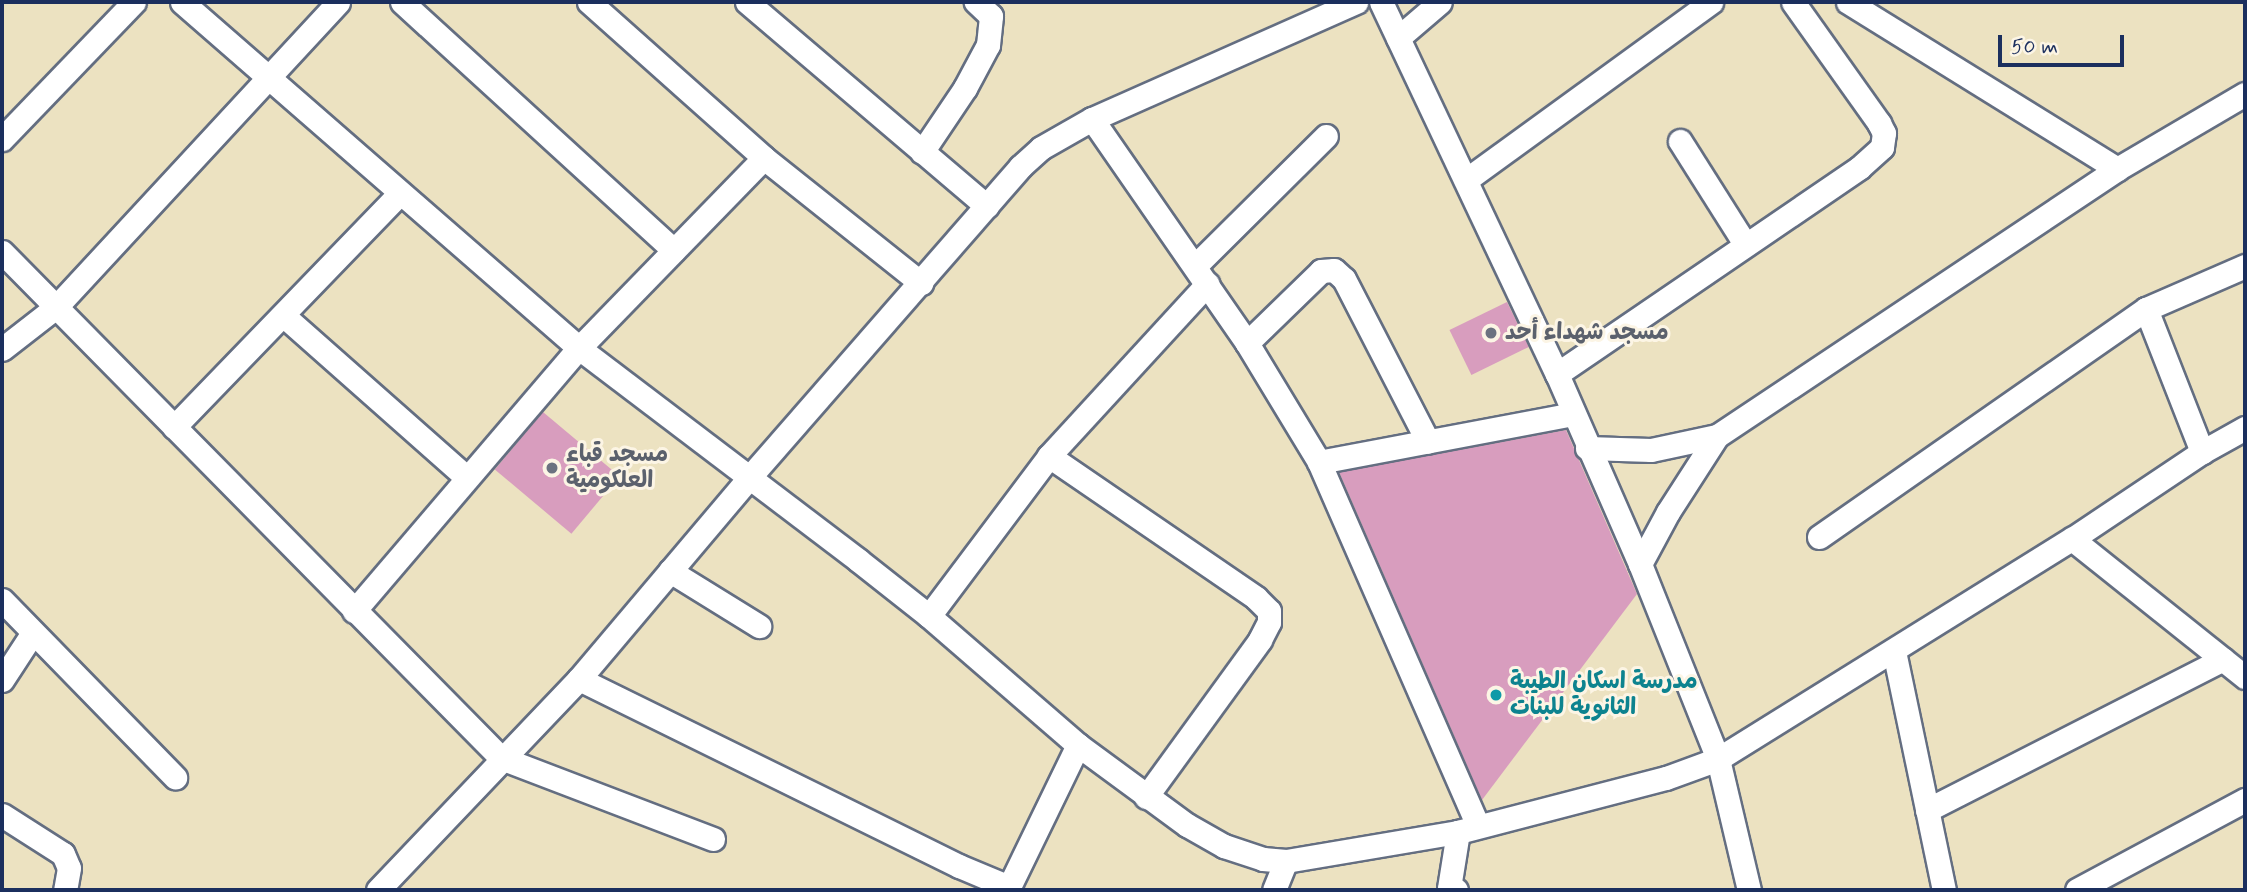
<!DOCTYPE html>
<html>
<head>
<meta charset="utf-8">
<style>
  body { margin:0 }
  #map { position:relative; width:2247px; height:892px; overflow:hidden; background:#ece2c1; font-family:Mynerve,"Playpen Sans Arabic",sans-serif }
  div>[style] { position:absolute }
  .building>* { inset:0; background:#d89dbe; transform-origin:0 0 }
  .roads { filter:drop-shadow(2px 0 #646e81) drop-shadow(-2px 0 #646e81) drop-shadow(0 2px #646e81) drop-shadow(0 -2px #646e81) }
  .minor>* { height:23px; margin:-11.5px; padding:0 11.5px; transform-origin:11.5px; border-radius:11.5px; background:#fff }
  .dots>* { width:19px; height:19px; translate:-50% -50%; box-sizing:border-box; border:4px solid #fcf5e5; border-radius:50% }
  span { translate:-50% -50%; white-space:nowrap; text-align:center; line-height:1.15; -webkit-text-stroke:6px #fcf5e5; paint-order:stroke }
  .worship-label { font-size:23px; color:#5b616d; font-weight:700 }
  .left { translate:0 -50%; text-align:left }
  .culture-label { font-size:23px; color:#0d838f; font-weight:700 }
  .frame { position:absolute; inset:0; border:4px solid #1b2f5e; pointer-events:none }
  .scale { position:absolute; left:1998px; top:35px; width:126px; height:32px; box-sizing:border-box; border:4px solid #1b2f5e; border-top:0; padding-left:9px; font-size:21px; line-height:24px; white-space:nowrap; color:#1b2f5e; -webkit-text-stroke:5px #fcf5e5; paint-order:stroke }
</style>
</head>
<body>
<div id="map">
  <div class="building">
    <i style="left:1507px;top:302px;width:50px;height:64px;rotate:64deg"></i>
    <i style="left:543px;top:412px;width:100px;height:75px;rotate:40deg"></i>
    <i style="clip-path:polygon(1566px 430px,1637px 594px,1482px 800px,1339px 472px)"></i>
  </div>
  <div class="roads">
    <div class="minor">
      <i style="left:182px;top:2px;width:527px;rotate:41.07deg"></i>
      <i style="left:579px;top:348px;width:350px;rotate:37.2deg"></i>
      <i style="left:858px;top:560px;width:90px;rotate:38.3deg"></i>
      <i style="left:929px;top:616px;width:197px;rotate:40.9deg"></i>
      <i style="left:1078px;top:745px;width:135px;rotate:36.3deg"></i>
      <i style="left:1187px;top:825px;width:43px;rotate:29.6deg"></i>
      <i style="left:1224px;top:846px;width:41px;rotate:18.4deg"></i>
      <i style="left:1263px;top:859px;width:23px;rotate:5deg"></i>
      <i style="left:1286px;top:861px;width:174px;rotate:-9.6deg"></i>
      <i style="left:1458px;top:832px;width:215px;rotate:-14.6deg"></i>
      <i style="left:1666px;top:778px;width:55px;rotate:-20.1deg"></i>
      <i style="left:1718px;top:759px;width:417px;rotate:-31.9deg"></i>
      <i style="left:2072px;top:539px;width:156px;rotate:-33.8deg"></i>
      <i style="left:2202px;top:452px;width:49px;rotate:-29.2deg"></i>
      <i style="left:402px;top:2px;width:368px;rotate:42.4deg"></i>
      <i style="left:589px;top:2px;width:234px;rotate:41.7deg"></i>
      <i style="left:764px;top:158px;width:201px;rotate:38.5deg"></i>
      <i style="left:747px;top:2px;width:315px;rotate:40.4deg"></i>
      <i style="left:1381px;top:2px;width:412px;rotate:64.7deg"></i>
      <i style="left:1557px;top:374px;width:207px;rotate:66.4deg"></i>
      <i style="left:1640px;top:564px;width:210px;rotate:68.2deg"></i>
      <i style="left:1718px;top:759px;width:135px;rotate:76.7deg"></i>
      <i style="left:1848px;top:2px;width:317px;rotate:31.8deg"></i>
      <i style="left:1398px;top:38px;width:55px;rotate:-40.6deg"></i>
      <i style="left:1092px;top:119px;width:272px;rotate:55.3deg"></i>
      <i style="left:1247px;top:343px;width:139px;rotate:58.8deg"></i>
      <i style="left:2px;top:139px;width:190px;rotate:-46.1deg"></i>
      <i style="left:1680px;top:141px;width:122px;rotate:57.7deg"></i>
      <i style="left:922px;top:152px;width:77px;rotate:-56.1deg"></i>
      <i style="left:965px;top:88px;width:49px;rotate:-61.9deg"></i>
      <i style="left:988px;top:45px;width:29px;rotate:-84deg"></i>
      <i style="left:991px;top:16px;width:21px;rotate:-137deg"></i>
      <i style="left:1466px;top:180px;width:303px;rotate:-36deg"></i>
      <i style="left:2px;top:252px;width:711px;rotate:45.4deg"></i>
      <i style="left:501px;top:758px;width:227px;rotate:20.9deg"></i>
      <i style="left:1196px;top:265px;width:183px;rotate:-44.8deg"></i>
      <i style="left:2146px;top:309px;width:154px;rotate:68.6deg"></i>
      <i style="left:284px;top:316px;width:244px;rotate:41.5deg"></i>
      <i style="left:1247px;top:343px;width:103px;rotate:-44.2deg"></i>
      <i style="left:1321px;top:271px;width:13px;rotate:-4deg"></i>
      <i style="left:1334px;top:270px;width:13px;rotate:42deg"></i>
      <i style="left:1344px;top:279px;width:183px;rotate:62.7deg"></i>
      <i style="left:2px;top:349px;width:68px;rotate:-37.9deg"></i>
      <i style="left:56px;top:307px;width:415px;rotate:-47.2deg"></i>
      <i style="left:1557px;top:374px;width:366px;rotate:-34.3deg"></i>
      <i style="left:1859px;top:168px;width:31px;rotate:-42deg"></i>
      <i style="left:1882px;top:147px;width:14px;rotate:-82deg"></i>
      <i style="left:1884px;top:133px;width:11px;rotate:-117deg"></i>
      <i style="left:1879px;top:123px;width:148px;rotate:-125.4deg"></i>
      <i style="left:174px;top:427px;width:324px;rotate:-46deg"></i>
      <i style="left:1587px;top:448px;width:64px;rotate:1.8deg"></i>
      <i style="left:1651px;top:450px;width:67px;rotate:-12deg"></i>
      <i style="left:1717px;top:436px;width:481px;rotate:-33.7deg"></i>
      <i style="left:2117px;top:169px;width:148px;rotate:-30.4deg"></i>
      <i style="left:1049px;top:456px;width:251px;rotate:34.4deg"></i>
      <i style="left:1256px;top:598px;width:18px;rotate:45deg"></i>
      <i style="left:1269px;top:611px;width:11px;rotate:90deg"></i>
      <i style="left:1269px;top:622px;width:20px;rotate:117deg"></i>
      <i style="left:1260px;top:640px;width:194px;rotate:126deg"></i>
      <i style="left:1819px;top:537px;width:399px;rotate:-34.9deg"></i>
      <i style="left:2146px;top:309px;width:108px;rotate:-23.5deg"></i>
      <i style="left:2072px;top:539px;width:221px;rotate:38.6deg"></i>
      <i style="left:1640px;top:564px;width:59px;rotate:-61.7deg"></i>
      <i style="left:1668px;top:512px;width:90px;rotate:-57.2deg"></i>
      <i style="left:670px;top:571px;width:105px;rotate:31.7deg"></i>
      <i style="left:2px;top:600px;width:248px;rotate:45.7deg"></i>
      <i style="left:354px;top:611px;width:346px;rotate:-49.5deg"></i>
      <i style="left:579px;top:348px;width:265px;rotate:-45.8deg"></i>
      <i style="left:929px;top:616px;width:200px;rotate:-53.1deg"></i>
      <i style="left:1049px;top:456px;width:234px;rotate:-47.4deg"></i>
      <i style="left:1894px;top:651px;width:244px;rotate:78.2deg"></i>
      <i style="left:579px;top:679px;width:424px;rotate:26.2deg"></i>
      <i style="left:959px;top:866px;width:54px;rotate:22.8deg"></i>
      <i style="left:1009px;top:887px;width:158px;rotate:-64.1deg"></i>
      <i style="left:2px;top:680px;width:55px;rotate:-56.9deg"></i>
      <i style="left:1927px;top:810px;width:332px;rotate:-27deg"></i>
      <i style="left:2px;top:815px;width:72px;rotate:32.6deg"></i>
      <i style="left:63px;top:854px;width:15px;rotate:67deg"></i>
      <i style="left:69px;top:868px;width:22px;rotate:100deg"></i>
      <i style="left:1478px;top:826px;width:397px;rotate:-113.6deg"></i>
      <i style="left:1319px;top:462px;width:258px;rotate:-10.7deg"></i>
      <i style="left:378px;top:890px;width:291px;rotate:-46.4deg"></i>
      <i style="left:579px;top:679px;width:262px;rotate:-49.8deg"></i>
      <i style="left:748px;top:479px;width:414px;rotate:-48.9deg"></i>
      <i style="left:1020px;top:167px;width:28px;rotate:-42deg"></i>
      <i style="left:1041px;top:148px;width:59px;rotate:-29.6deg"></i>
      <i style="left:1092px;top:119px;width:289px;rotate:-23.9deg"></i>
      <i style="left:1274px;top:890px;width:31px;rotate:-68deg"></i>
      <i style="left:1456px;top:890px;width:7px;rotate:-164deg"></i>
      <i style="left:1449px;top:888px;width:57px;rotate:-80.9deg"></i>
      <i style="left:2077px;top:890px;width:191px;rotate:-28.2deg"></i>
    </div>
  </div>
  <div class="dots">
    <i style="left:1491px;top:333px;background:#6b7280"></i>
    <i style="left:552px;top:468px;background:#6b7280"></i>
    <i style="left:1496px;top:695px;background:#0f9aa8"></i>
  </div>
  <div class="worship-label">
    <span class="left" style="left:1505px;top:333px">مسجد شهداء أحد</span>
    <span class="left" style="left:566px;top:468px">مسجد قباء<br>العلكومية</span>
  </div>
  <div class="culture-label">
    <span class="left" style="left:1510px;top:695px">مدرسة اسكان الطيبة<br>الثانوية للبنات</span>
  </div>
  <div class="frame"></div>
  <div class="scale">50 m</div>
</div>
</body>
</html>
